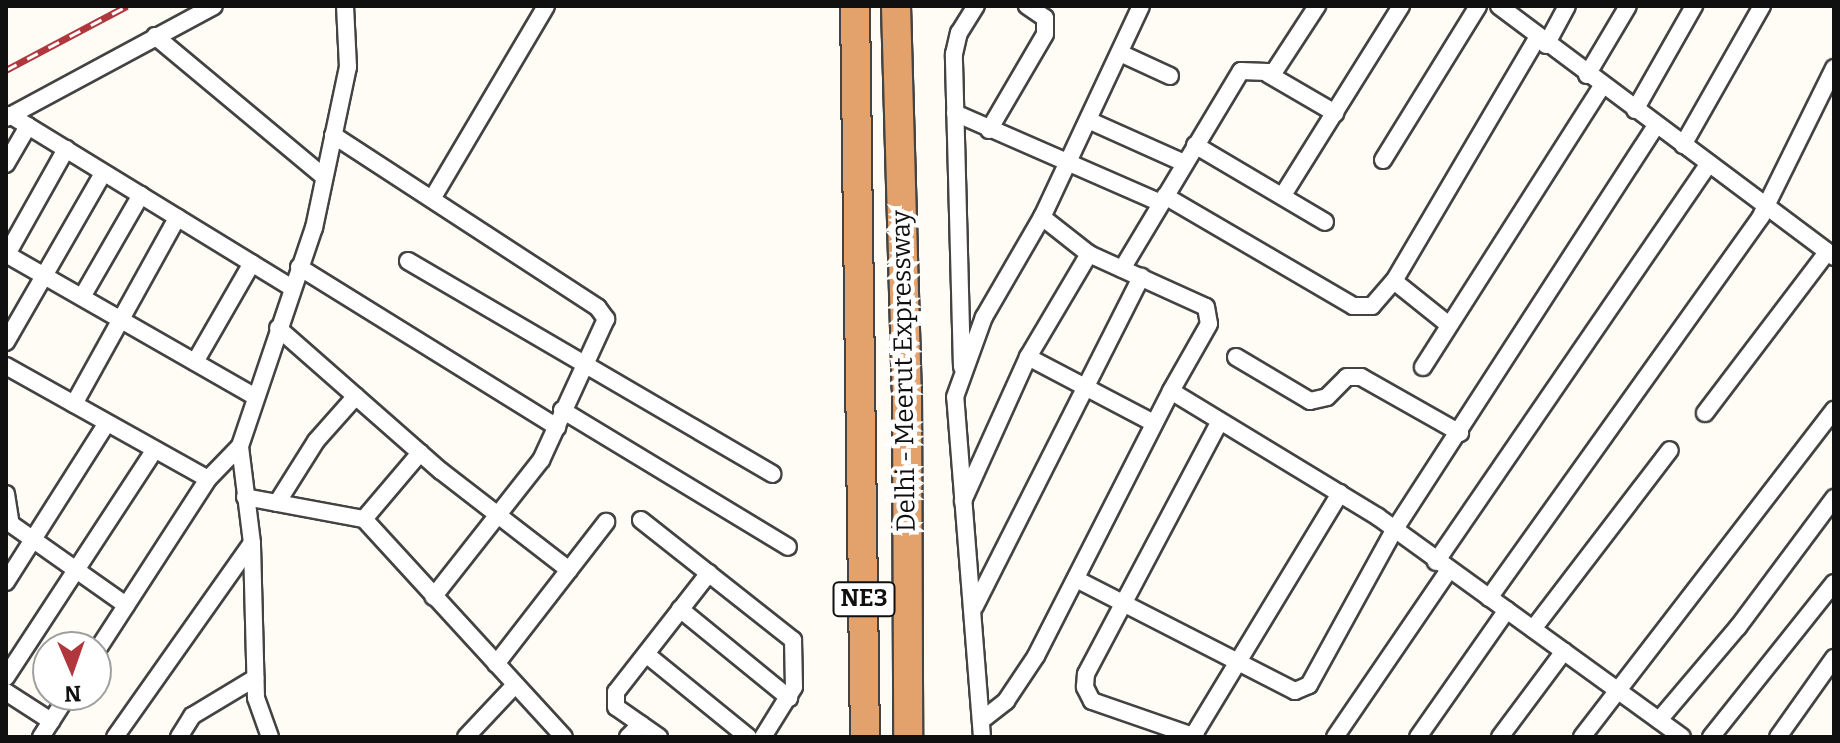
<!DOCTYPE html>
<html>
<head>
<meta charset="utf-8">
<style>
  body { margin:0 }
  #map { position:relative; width:1840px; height:743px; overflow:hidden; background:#fefcf4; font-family:Bitter,serif }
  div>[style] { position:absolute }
  .roads { filter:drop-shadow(2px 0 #434343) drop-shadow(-2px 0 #434343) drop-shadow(0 2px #434343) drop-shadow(0 -2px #434343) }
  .minor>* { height:16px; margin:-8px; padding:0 8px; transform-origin:8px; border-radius:8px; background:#fff }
  .motorway>* { height:28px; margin:-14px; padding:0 14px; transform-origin:14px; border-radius:14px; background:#e3a16c }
  .rail>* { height:7px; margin-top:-3.5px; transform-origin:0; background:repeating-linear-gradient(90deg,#fff 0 12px,#b0373e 0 24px); box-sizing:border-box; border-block:2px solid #b0373e }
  span { translate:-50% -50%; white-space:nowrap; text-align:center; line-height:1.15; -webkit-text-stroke:8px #fff; paint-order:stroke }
  .shield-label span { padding:2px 6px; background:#fff; border:2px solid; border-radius:6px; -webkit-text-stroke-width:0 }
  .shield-label { font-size:24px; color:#101010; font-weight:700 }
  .street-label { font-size:26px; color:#101010 }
  .frame { position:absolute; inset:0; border:8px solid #101010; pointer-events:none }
  .north { position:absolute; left:32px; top:631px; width:80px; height:80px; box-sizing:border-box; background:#fff; border:2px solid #9f9f9f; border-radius:50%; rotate:178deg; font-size:22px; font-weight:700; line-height:32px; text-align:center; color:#101010 }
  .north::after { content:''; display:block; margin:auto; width:28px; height:36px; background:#b0373e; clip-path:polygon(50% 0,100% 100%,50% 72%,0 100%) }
</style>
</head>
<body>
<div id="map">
  <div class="roads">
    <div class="minor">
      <i style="left:1141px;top:6px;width:233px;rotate:115.1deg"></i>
      <i style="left:1042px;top:217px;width:60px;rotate:38.2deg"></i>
      <i style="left:1089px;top:254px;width:128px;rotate:24.4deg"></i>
      <i style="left:1206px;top:307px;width:17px;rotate:80deg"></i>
      <i style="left:1209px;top:324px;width:77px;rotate:119.6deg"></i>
      <i style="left:1171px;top:391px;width:242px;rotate:31.3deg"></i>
      <i style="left:1378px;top:517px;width:375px;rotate:35.9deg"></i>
      <i style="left:1499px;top:6px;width:419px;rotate:36.8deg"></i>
      <i style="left:155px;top:36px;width:220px;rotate:39.8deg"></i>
      <i style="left:1546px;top:45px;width:44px;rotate:-61.7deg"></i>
      <i style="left:1120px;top:53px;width:55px;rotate:24.7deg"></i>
      <i style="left:1268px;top:74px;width:78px;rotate:30.2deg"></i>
      <i style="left:1587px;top:75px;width:80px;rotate:-59.3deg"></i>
      <i style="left:1635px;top:110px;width:120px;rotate:-60.4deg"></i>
      <i style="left:955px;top:113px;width:225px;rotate:23.6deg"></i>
      <i style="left:10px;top:115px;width:331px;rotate:31.5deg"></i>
      <i style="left:6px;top:118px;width:236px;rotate:-28.3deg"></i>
      <i style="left:1088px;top:120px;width:105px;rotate:24.1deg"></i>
      <i style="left:989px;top:130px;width:111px;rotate:-59.7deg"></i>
      <i style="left:1045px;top:34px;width:16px;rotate:-90deg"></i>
      <i style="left:1045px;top:18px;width:22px;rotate:-146deg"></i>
      <i style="left:333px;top:135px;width:316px;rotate:33.1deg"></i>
      <i style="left:598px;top:308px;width:14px;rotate:54deg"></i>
      <i style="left:606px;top:319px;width:155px;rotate:114.7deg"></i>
      <i style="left:541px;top:460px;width:174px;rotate:128.2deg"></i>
      <i style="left:1195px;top:145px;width:151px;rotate:30.6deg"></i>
      <i style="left:1683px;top:145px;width:160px;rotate:-60.4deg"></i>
      <i style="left:1383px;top:160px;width:181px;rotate:-58.3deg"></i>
      <i style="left:6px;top:164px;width:44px;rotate:-59.9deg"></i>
      <i style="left:1283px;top:195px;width:223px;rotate:-58deg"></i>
      <i style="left:1165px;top:196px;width:218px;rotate:30.3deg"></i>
      <i style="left:1353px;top:306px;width:19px"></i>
      <i style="left:1372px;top:306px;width:33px;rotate:-49deg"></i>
      <i style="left:1394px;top:281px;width:282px;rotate:-59.5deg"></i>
      <i style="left:432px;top:199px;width:224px;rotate:-59.4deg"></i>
      <i style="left:6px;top:254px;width:286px;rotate:29.8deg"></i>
      <i style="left:6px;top:256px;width:123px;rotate:-60.7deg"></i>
      <i style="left:408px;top:261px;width:422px;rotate:30.3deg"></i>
      <i style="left:299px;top:267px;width:304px;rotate:31.8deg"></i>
      <i style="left:1122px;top:269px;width:231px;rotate:-59deg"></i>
      <i style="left:1241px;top:71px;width:33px;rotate:2deg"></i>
      <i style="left:1274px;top:72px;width:79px;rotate:-56.9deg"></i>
      <i style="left:1394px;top:281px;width:70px;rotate:38.7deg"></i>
      <i style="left:82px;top:297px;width:118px;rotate:-60deg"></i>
      <i style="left:278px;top:328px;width:217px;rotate:41.3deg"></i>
      <i style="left:441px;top:471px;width:162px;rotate:37.7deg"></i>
      <i style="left:6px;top:342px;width:195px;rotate:-60.1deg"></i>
      <i style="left:1028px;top:357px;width:140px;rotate:27.7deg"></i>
      <i style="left:1236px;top:357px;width:86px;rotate:30.7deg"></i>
      <i style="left:1310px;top:401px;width:17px;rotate:-13deg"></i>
      <i style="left:1327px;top:397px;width:28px;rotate:-45deg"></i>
      <i style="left:1347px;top:377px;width:14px"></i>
      <i style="left:1361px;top:377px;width:114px;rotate:29.5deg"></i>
      <i style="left:195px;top:362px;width:114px;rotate:-60.1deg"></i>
      <i style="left:6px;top:366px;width:231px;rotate:29.2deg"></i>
      <i style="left:208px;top:479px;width:46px;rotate:-45.9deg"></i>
      <i style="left:962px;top:367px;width:313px;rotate:-91.5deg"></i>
      <i style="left:954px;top:54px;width:22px;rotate:-77deg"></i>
      <i style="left:959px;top:33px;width:32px;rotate:-58deg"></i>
      <i style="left:1423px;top:367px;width:335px;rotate:-57.5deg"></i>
      <i style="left:74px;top:404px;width:213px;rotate:-61deg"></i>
      <i style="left:562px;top:410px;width:264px;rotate:31.2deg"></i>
      <i style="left:1705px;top:413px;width:202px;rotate:-52.8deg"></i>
      <i style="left:6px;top:494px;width:30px;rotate:81deg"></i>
      <i style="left:11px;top:524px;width:141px;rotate:35.2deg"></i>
      <i style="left:245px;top:497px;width:121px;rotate:10.5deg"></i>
      <i style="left:364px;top:519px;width:296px;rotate:47.5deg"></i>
      <i style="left:963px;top:501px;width:158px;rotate:-65.7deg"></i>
      <i style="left:1028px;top:357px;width:120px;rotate:-59.4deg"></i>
      <i style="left:277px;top:503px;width:73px;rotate:-57.8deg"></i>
      <i style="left:316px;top:441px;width:60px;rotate:-48.4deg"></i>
      <i style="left:364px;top:519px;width:87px;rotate:-49.7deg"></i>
      <i style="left:641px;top:520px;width:194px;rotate:38.3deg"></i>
      <i style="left:793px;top:640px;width:47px;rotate:88.8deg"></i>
      <i style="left:794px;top:687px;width:59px;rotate:121.8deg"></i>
      <i style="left:1436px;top:562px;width:483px;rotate:-55.6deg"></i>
      <i style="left:1076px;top:579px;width:246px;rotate:27.1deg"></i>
      <i style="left:1295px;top:691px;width:15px;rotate:-23deg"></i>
      <i style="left:1309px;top:685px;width:175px;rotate:-61.2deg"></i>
      <i style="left:1393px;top:532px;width:485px;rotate:-57.1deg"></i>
      <i style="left:6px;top:582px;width:188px;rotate:-57.6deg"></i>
      <i style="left:1489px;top:598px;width:469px;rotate:-54.5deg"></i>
      <i style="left:1761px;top:216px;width:165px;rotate:-63.7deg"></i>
      <i style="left:975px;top:606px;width:369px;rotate:-63.2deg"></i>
      <i style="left:680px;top:609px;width:141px;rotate:39.2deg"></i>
      <i style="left:1533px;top:629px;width:225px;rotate:-52.6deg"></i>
      <i style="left:96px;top:652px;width:206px;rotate:-57.1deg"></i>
      <i style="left:646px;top:654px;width:132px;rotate:39.1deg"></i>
      <i style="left:496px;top:664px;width:180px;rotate:-52.2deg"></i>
      <i style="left:6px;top:677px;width:270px;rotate:-56.8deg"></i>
      <i style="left:6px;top:692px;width:54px;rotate:32.8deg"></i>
      <i style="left:982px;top:720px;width:31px;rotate:-38deg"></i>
      <i style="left:1006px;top:701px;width:54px;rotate:-56.3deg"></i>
      <i style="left:1036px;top:656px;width:297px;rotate:-63deg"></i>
      <i style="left:1659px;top:720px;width:122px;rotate:-49.7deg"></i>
      <i style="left:1738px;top:627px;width:161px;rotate:-53.3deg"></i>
      <i style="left:1193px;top:736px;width:284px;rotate:-58.8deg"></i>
      <i style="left:41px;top:737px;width:50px;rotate:-57.3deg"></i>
      <i style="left:115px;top:737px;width:237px;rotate:-54.8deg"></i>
      <i style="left:179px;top:737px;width:25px;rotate:-58deg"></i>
      <i style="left:192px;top:716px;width:74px;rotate:-31.1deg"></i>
      <i style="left:270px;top:737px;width:41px;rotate:-109.7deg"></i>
      <i style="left:256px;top:698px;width:155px;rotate:-91.5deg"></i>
      <i style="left:252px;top:543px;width:98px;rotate:-97.1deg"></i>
      <i style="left:240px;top:446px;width:230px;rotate:-71.3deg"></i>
      <i style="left:314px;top:228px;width:165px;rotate:-78.1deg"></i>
      <i style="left:348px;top:67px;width:61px;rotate:-92.8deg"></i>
      <i style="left:466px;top:737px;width:71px;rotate:-46.7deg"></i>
      <i style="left:628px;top:737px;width:18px;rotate:-45deg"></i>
      <i style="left:659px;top:737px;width:52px;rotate:-145.1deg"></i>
      <i style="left:616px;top:707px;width:15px;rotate:-90deg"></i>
      <i style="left:616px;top:692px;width:151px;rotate:-52deg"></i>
      <i style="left:982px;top:737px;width:341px;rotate:-94.5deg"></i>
      <i style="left:955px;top:397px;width:85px;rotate:-70.1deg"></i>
      <i style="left:984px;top:317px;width:116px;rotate:-59.9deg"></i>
      <i style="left:1196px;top:737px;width:110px;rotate:-160.9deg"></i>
      <i style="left:1092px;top:701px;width:16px;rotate:-117deg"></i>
      <i style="left:1085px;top:687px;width:13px;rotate:-86deg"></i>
      <i style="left:1086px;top:674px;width:286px;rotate:-62.1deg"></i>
      <i style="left:1335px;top:737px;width:202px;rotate:-55.7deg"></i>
      <i style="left:1418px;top:737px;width:155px;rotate:-55deg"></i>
      <i style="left:1500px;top:737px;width:107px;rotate:-53.3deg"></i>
      <i style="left:1582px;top:737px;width:413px;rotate:-52.4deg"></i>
      <i style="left:1711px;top:737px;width:197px;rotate:-51.4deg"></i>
      <i style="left:1778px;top:737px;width:97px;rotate:-54.7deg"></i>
    </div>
    <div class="motorway">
      <i style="left:855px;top:6px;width:731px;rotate:89.22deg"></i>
      <i style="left:896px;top:6px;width:383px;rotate:88.4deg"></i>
      <i style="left:907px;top:389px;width:348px;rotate:89.8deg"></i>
    </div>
  </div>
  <div class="rail">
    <i style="left:6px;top:70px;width:137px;rotate:-27.9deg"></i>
  </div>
  <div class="shield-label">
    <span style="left:864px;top:599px">NE3</span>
  </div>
  <div class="street-label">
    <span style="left:904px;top:371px;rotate:-91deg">Delhi - Meerut Expressway</span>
  </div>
  <div class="frame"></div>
  <div class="north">N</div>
</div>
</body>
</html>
